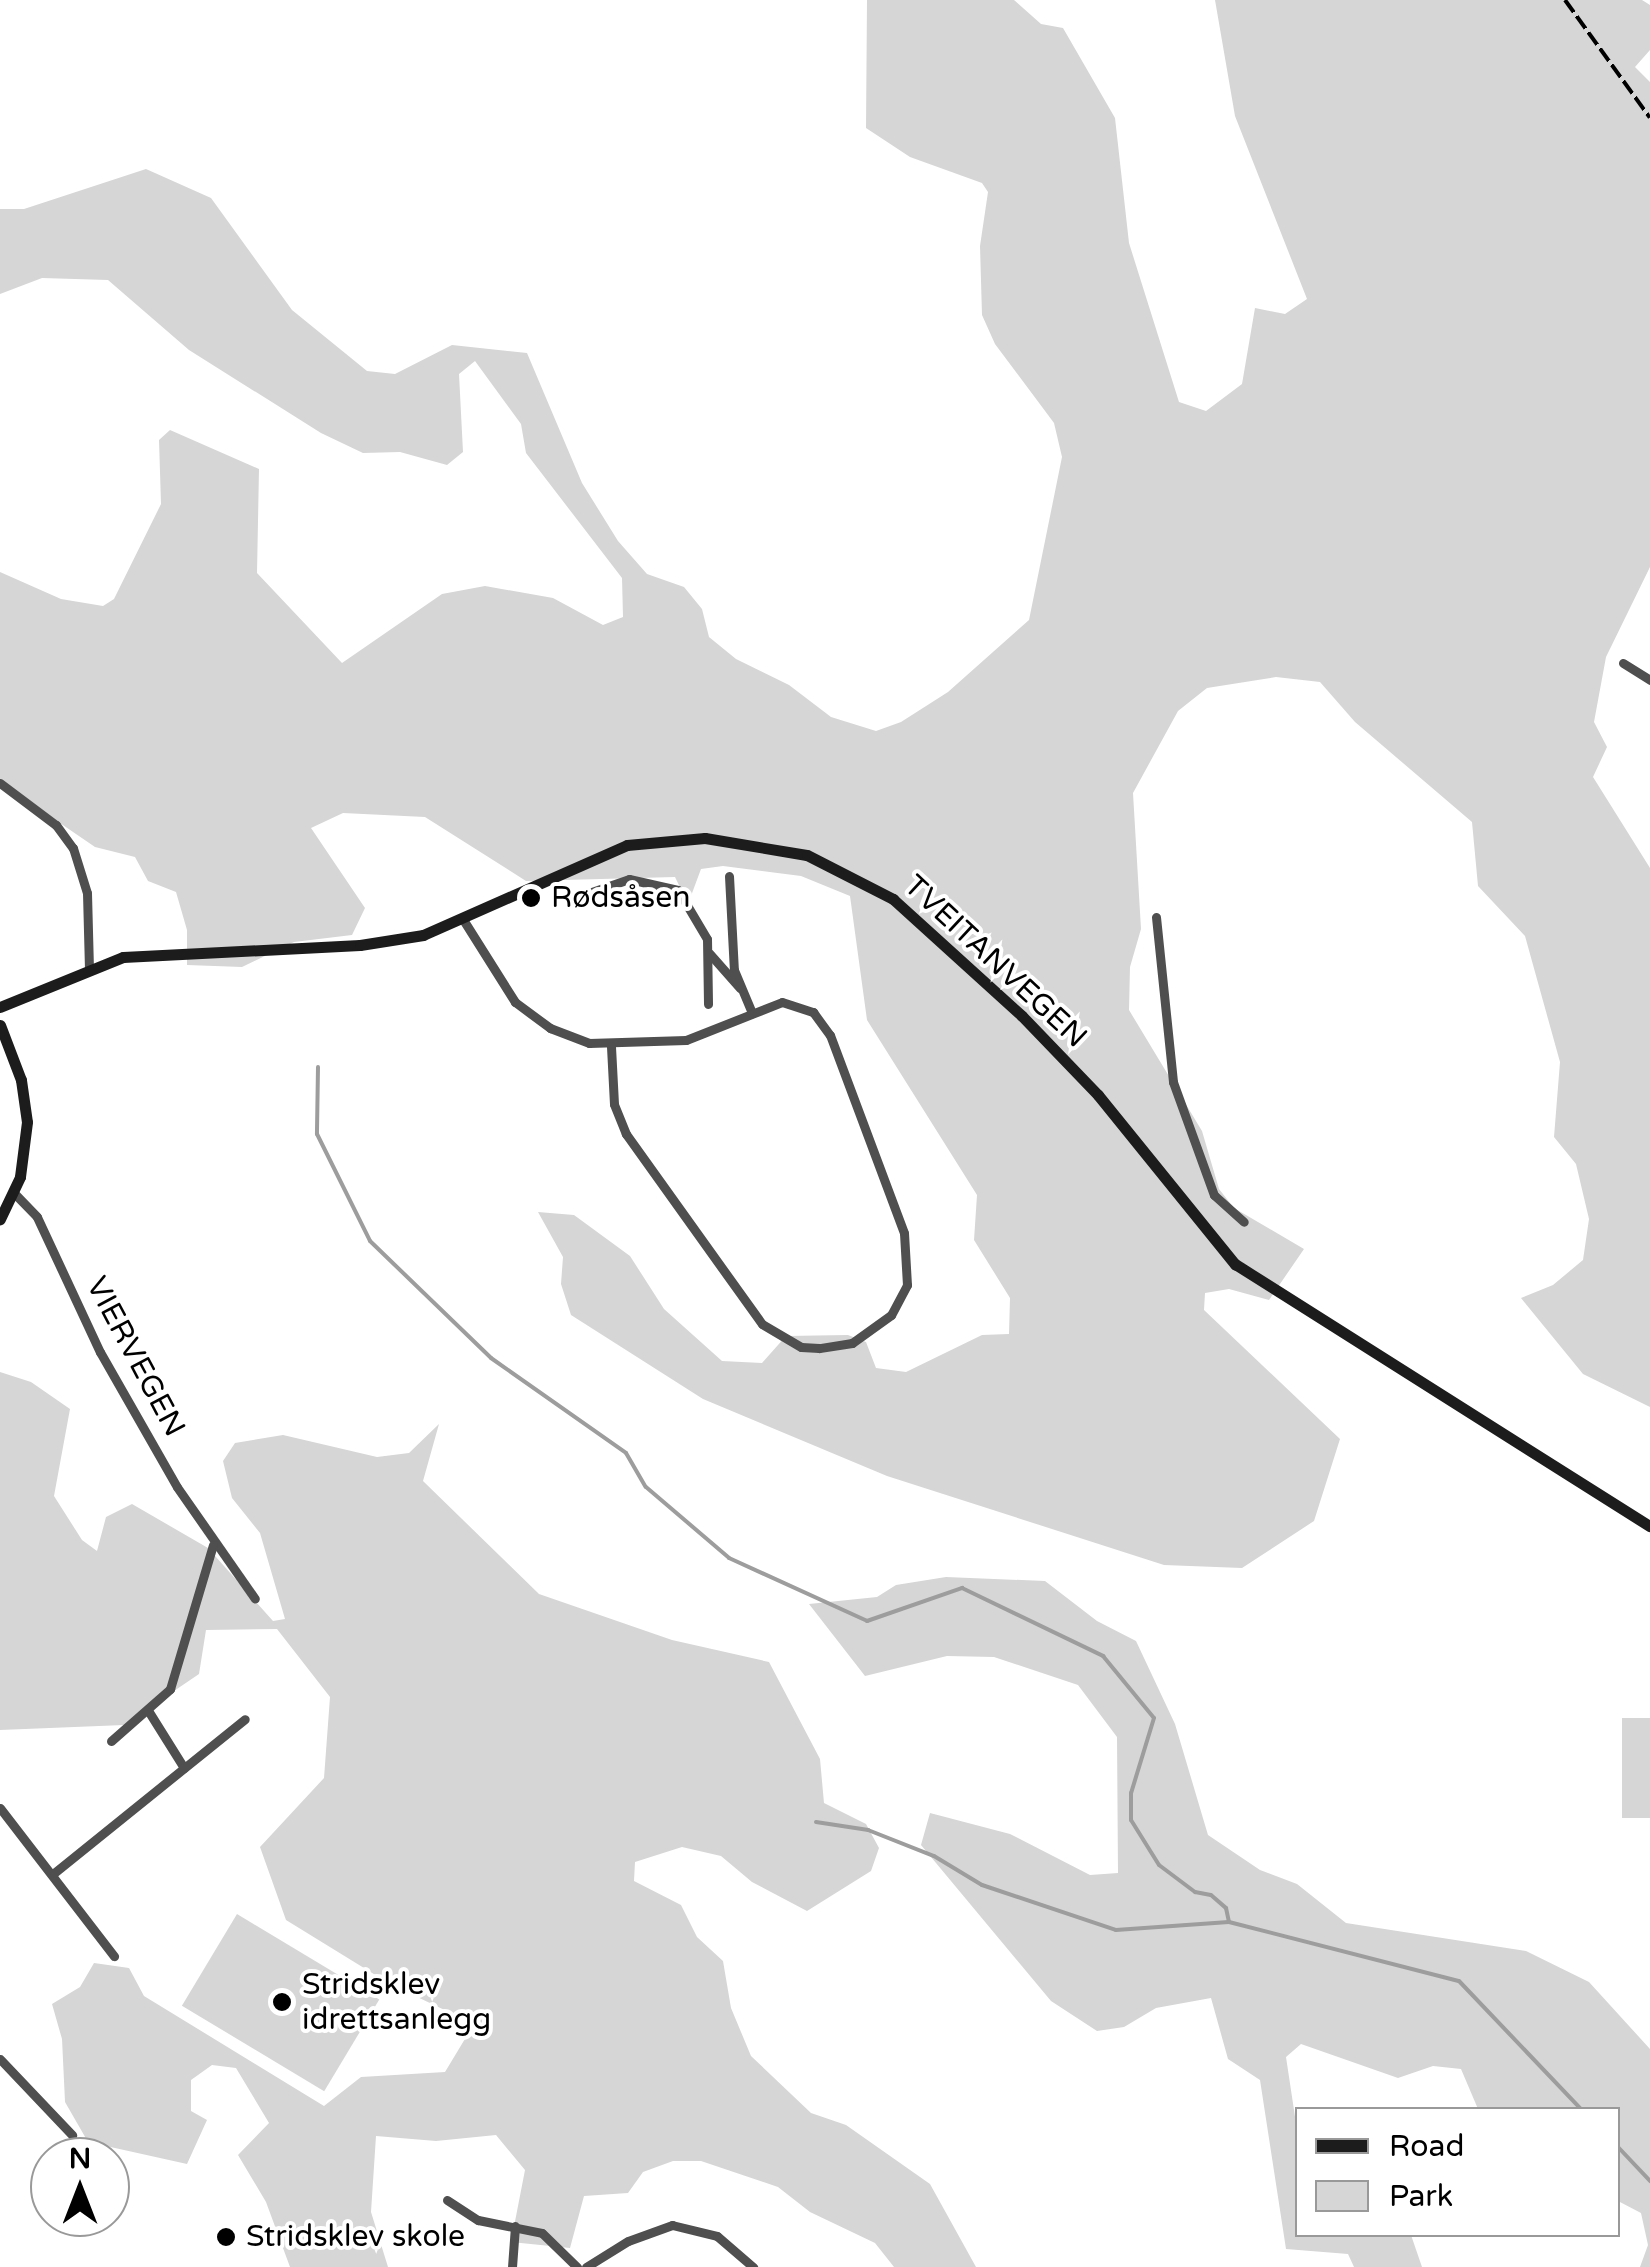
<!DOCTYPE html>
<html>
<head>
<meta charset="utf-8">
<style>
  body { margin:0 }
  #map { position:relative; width:1650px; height:2267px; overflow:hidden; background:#fff; font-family:"Varela Round",sans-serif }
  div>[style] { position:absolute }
  .green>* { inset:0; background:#d6d6d6; transform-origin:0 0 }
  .stream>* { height:4px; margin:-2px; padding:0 2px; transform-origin:2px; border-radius:2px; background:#9d9d9d }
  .street>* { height:9px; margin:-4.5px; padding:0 4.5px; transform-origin:4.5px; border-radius:4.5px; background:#4f4f4f }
  .secondary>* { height:11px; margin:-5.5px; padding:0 5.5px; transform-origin:5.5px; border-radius:5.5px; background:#1c1c1c }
  .rail>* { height:4px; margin-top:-2px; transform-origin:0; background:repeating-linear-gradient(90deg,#000 0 15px,transparent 0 20px) }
  .dots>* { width:28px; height:28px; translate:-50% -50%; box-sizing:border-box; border:5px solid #fff; border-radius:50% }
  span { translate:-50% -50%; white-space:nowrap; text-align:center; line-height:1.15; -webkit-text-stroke:8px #fff; paint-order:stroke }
  .poi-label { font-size:30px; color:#000 }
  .left { translate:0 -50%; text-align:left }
  .street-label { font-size:30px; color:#000 }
  .legend { position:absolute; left:1295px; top:2107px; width:325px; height:130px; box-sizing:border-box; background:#fff; border:2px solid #999; margin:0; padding:12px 18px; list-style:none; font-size:30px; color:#000 }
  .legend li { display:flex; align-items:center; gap:20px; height:50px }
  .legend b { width:50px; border:2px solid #999 }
  .north { position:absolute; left:30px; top:2137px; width:100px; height:100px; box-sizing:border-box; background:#fff; border:2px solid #999; border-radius:50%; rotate:0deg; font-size:28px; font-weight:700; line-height:40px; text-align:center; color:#000 }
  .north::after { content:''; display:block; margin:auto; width:35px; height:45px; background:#000; clip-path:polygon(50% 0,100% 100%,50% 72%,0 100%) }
</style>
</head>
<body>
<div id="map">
  <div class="green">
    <i style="clip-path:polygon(867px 0,1014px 0,1041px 24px,1063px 28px,1115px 118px,1129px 243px,1179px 402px,1206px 411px,1242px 384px,1255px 308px,1285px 314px,1307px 299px,1235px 116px,1215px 0,1642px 0,1650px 5px,1650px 50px,1635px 67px,1650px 82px,1650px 567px,1606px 657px,1594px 722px,1607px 747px,1593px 777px,1650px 868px,1650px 1407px,1583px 1374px,1521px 1298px,1553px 1285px,1583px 1260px,1589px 1219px,1576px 1164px,1554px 1137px,1560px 1062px,1525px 936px,1478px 886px,1472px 822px,1355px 722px,1320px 682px,1276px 677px,1207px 688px,1178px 711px,1133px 793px,1141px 929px,1130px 967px,1129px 1010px,1202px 1131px,1219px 1189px,1234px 1208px,1304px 1249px,1269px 1300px,1229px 1289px,1205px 1293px,1204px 1310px,1340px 1439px,1314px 1521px,1242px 1568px,1164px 1565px,887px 1476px,703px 1399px,571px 1315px,561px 1284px,563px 1257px,538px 1212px,574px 1215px,630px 1256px,664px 1309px,722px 1361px,762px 1363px,786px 1336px,848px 1335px,866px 1342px,876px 1368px,906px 1372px,982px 1335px,1009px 1334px,1010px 1298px,974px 1240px,977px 1195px,867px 1020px,850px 896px,801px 876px,723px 866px,701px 869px,688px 904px,675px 877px,526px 881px,425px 817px,343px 813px,311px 828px,365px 908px,352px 935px,294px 942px,242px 967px,187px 965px,187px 930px,176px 892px,148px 881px,135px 857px,95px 847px,0 782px,0 572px,61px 599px,103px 606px,114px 599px,161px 504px,159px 440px,170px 430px,259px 469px,257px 573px,342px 663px,442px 594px,485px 586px,553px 598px,603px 625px,623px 617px,622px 578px,526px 453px,521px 424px,475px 361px,459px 374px,463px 452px,447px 465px,400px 452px,363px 453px,321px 433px,189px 350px,108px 280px,42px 278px,0 294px,0 209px,24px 209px,146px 169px,211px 198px,292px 310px,367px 371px,395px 374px,452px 345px,527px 353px,582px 483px,618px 541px,647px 574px,684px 587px,702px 609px,709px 637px,736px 659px,789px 685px,831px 717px,876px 731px,901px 722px,948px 692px,1029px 620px,1062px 457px,1054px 423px,995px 344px,982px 315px,980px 246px,988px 192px,982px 183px,910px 157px,866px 128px)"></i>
    <i style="clip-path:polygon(0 1372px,31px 1382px,70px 1409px,54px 1496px,82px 1540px,97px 1551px,106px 1517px,132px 1504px,208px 1548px,273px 1621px,285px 1619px,260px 1533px,232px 1498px,223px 1461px,235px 1443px,283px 1435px,377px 1457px,409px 1453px,439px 1424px,423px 1481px,539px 1594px,672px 1640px,769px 1662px,820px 1759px,824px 1803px,866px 1824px,879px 1848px,871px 1871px,807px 1911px,752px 1882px,721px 1856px,682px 1847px,635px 1862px,634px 1881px,681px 1905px,697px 1937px,723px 1961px,731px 2008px,751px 2056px,811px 2113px,846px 2125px,930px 2184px,976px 2267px,894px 2267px,875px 2243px,810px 2212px,778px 2187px,701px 2161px,673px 2161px,643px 2172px,628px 2193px,584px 2196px,570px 2248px,511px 2242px,525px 2170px,496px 2135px,436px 2141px,376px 2136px,371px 2212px,388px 2267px,290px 2267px,266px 2202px,238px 2155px,269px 2123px,236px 2068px,212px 2065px,191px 2080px,191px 2111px,207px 2120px,187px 2164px,88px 2142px,65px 2102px,62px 2039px,52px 2004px,80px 1987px,94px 1963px,129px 1968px,144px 1996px,324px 2106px,361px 2077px,445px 2072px,474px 2024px,390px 1984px,286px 1920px,260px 1847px,324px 1778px,330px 1697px,277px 1629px,206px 1630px,199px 1674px,124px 1725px,0 1730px)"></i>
    <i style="clip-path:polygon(946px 1577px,1045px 1581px,1097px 1621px,1136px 1641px,1175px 1724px,1208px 1835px,1260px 1870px,1297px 1884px,1346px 1923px,1526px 1951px,1589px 1982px,1650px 2049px,1650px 2267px,1640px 2267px,1648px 2245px,1641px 2213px,1618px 2201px,1618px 2110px,1478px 2109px,1461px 2069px,1433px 2066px,1398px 2078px,1301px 2044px,1286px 2057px,1297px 2130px,1298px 2234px,1411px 2235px,1422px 2267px,1354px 2267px,1348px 2254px,1286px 2249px,1260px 2080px,1228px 2059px,1211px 1998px,1156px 2008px,1124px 2027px,1097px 2031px,1051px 2001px,921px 1845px,930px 1813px,1010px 1834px,1090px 1875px,1118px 1873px,1117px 1737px,1078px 1685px,994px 1657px,947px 1656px,865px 1676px,809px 1604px,877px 1597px,896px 1585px)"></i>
    <i style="left:1622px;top:1718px;width:28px;height:100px"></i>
    <i style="left:237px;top:1914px;width:166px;height:107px;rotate:31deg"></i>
  </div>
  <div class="stream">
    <i style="left:318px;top:1067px;width:67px;rotate:90.9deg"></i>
    <i style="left:317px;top:1134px;width:119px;rotate:63.6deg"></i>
    <i style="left:370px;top:1241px;width:168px;rotate:44deg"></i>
    <i style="left:491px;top:1358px;width:165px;rotate:35.1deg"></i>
    <i style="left:626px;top:1453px;width:39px;rotate:60deg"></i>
    <i style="left:646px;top:1487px;width:109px;rotate:40.5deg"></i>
    <i style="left:729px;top:1558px;width:152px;rotate:24.5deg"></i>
    <i style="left:867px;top:1621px;width:101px;rotate:-19.2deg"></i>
    <i style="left:962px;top:1588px;width:157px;rotate:25.7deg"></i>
    <i style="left:1103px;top:1656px;width:80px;rotate:50.6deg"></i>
    <i style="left:1154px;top:1718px;width:78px;rotate:107deg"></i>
    <i style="left:1131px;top:1793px;width:27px;rotate:90deg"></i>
    <i style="left:1131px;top:1820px;width:53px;rotate:58.1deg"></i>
    <i style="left:1159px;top:1865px;width:45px;rotate:36.9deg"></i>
    <i style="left:1195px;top:1892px;width:16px;rotate:11deg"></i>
    <i style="left:1211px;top:1895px;width:20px;rotate:41deg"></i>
    <i style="left:1226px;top:1908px;width:14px;rotate:78deg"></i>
    <i style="left:816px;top:1822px;width:53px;rotate:8.7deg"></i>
    <i style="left:868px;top:1830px;width:71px;rotate:21.5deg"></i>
    <i style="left:934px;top:1856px;width:56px;rotate:31.1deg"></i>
    <i style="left:982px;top:1885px;width:141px;rotate:18.6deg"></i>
    <i style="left:1116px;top:1930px;width:113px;rotate:-4deg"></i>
    <i style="left:1229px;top:1922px;width:237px;rotate:14.4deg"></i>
    <i style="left:1459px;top:1981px;width:178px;rotate:46.4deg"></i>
    <i style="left:1618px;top:2147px;width:47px;rotate:46.7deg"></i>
  </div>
  <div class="street">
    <i style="left:1623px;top:663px;width:32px;rotate:32deg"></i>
    <i style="left:0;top:783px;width:70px;rotate:36.9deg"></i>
    <i style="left:56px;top:825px;width:29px;rotate:54deg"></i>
    <i style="left:73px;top:848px;width:47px;rotate:72.7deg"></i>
    <i style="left:87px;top:893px;width:74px;rotate:88.5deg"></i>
    <i style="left:729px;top:876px;width:94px;rotate:87deg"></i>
    <i style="left:734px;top:970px;width:47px;rotate:67.3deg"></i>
    <i style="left:580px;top:896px;width:52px;rotate:-19.1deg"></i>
    <i style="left:629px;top:879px;width:50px;rotate:12.7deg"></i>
    <i style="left:678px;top:890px;width:57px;rotate:59.4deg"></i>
    <i style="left:707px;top:939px;width:65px;rotate:89.1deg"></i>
    <i style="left:1156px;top:917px;width:166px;rotate:84.1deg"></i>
    <i style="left:1173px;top:1082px;width:120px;rotate:70.1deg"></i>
    <i style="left:1214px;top:1195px;width:40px;rotate:42deg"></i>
    <i style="left:464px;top:921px;width:96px;rotate:57.8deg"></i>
    <i style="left:515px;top:1002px;width:44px;rotate:36.6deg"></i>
    <i style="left:550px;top:1028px;width:42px;rotate:21deg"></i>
    <i style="left:589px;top:1043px;width:97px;rotate:-1.8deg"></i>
    <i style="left:686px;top:1040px;width:103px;rotate:-21.6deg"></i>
    <i style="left:782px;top:1002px;width:33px;rotate:18deg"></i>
    <i style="left:813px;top:1012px;width:29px;rotate:54deg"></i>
    <i style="left:830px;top:1035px;width:211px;rotate:69.5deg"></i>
    <i style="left:904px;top:1233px;width:52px;rotate:86.7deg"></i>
    <i style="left:907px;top:1285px;width:34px;rotate:118deg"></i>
    <i style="left:891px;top:1315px;width:48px;rotate:144.3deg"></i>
    <i style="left:852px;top:1343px;width:33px;rotate:171deg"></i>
    <i style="left:819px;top:1348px;width:18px;rotate:-177deg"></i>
    <i style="left:801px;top:1347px;width:45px;rotate:-149.5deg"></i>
    <i style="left:762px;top:1324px;width:234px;rotate:-125.6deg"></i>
    <i style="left:626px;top:1134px;width:32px;rotate:-112deg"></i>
    <i style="left:614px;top:1104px;width:58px;rotate:-93deg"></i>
    <i style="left:709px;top:953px;width:47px;rotate:48.5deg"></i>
    <i style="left:14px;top:1193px;width:33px;rotate:46deg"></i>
    <i style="left:37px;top:1217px;width:149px;rotate:65deg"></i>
    <i style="left:100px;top:1352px;width:155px;rotate:60.3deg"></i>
    <i style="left:177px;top:1487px;width:136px;rotate:55.1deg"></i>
    <i style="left:149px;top:1712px;width:66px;rotate:58deg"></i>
    <i style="left:111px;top:1741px;width:79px;rotate:-41.4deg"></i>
    <i style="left:170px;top:1689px;width:150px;rotate:-73.4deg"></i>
    <i style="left:0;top:1808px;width:187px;rotate:52.4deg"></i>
    <i style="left:54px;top:1873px;width:245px;rotate:-38.9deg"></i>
    <i style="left:0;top:2059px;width:105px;rotate:46.5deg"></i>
    <i style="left:447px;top:2200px;width:37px;rotate:33deg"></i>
    <i style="left:478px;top:2220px;width:65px;rotate:11.5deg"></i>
    <i style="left:542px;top:2233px;width:49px;rotate:44.2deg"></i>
    <i style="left:512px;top:2267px;width:41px;rotate:-85.8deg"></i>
    <i style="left:586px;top:2267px;width:49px;rotate:-31.8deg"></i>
    <i style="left:628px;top:2241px;width:47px;rotate:-20deg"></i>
    <i style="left:672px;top:2225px;width:46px;rotate:13.7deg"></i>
    <i style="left:717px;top:2236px;width:48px;rotate:40.7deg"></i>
  </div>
  <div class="secondary">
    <i style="left:0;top:1007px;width:133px;rotate:-22.1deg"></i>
    <i style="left:123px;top:957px;width:237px;rotate:-2.9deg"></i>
    <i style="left:360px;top:945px;width:64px;rotate:-9deg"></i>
    <i style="left:423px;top:935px;width:223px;rotate:-23.8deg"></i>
    <i style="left:627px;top:845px;width:78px;rotate:-5.1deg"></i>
    <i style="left:705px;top:838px;width:103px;rotate:9.5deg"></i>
    <i style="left:807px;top:855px;width:97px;rotate:27.1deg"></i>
    <i style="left:893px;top:899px;width:174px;rotate:42.2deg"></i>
    <i style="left:1022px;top:1016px;width:110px;rotate:46.1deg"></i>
    <i style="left:1098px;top:1095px;width:218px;rotate:51deg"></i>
    <i style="left:1235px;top:1264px;width:491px;rotate:32.3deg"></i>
    <i style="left:0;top:1025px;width:59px;rotate:69.1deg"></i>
    <i style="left:21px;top:1080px;width:42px;rotate:81.9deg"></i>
    <i style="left:27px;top:1122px;width:55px;rotate:97.3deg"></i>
    <i style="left:20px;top:1177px;width:47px;rotate:115.5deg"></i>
  </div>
  <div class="rail">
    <i style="left:1565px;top:0;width:145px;rotate:54.2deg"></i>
  </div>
  <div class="dots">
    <i style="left:531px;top:898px;background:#000"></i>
    <i style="left:282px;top:2002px;background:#000"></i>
    <i style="left:226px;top:2237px;background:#000"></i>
  </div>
  <div class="poi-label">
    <span class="left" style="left:551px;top:898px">Rødsåsen</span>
    <span class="left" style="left:302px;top:2002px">Stridsklev<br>idrettsanlegg</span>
    <span class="left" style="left:246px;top:2237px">Stridsklev skole</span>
  </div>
  <div class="street-label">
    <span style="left:995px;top:962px;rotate:43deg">TVEITANVEGEN</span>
    <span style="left:135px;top:1357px;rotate:62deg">VIERVEGEN</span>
  </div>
  <ul class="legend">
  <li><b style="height:12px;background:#1c1c1c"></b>Road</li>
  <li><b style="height:28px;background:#d6d6d6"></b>Park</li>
  </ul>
  <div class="north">N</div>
</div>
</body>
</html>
